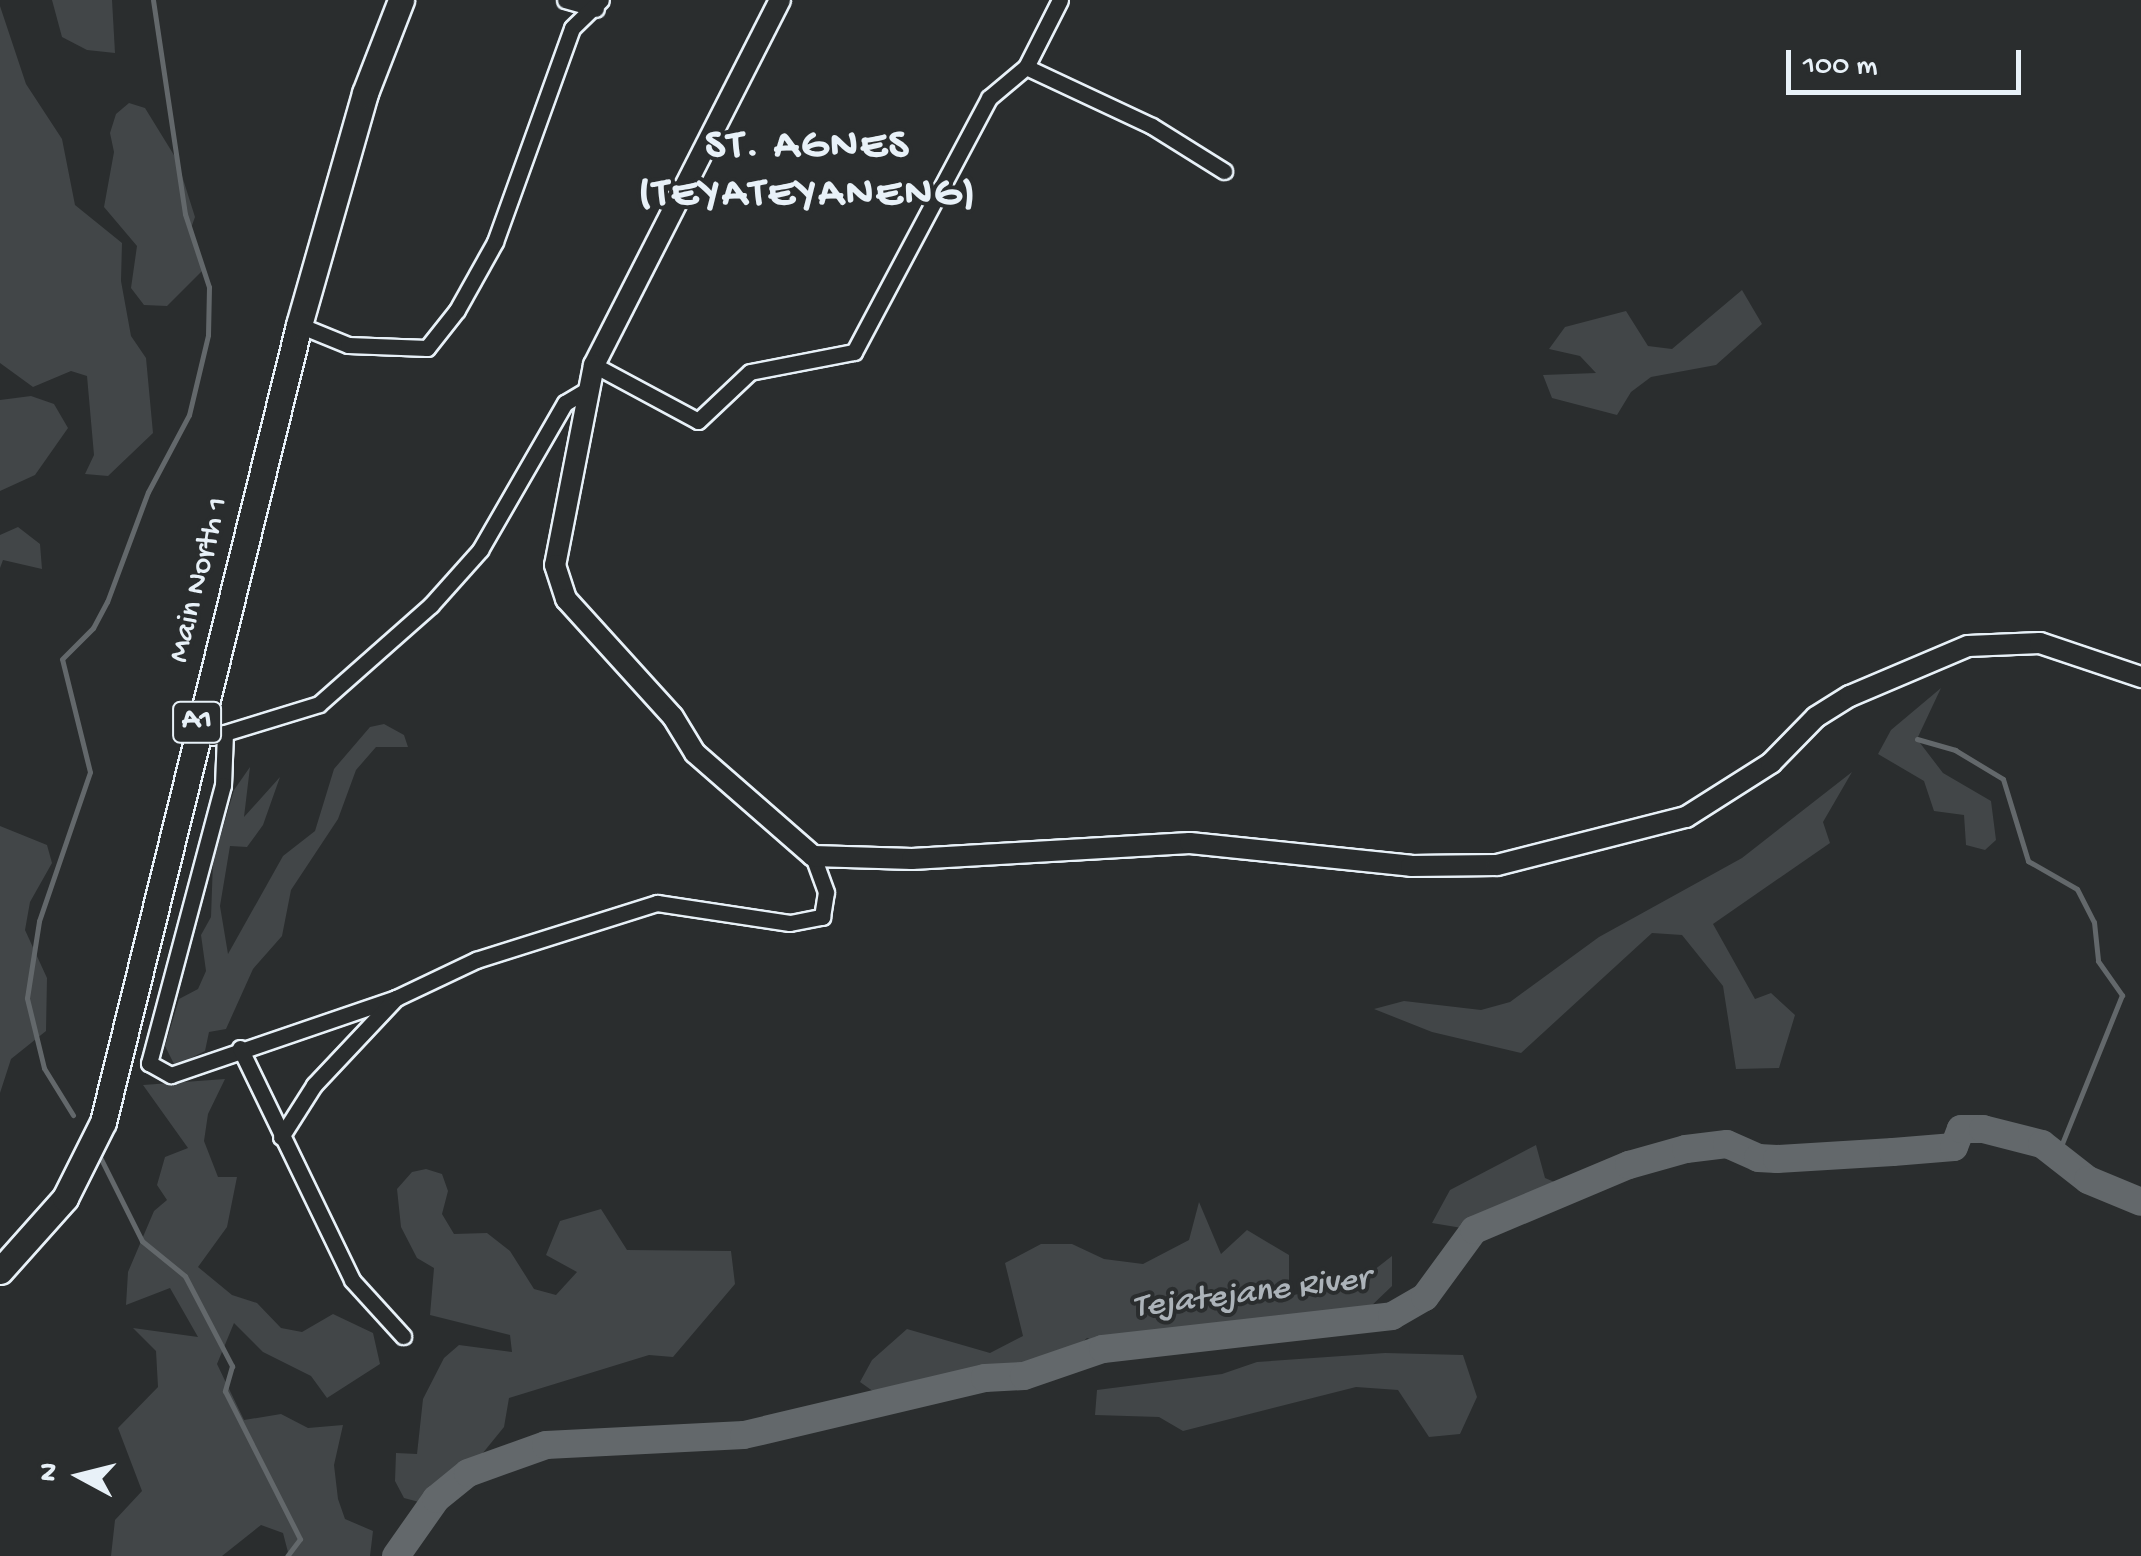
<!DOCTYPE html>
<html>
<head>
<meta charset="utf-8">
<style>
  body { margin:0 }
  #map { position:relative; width:2141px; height:1556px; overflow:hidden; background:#2a2d2e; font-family:"Gochi Hand",sans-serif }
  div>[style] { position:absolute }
  .green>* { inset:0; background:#424648 }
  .stream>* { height:5px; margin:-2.5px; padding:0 2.5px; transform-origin:2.5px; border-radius:2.5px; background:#63686b }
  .river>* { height:28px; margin:-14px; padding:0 14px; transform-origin:14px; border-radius:14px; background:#63686b }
  .roads { filter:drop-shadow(2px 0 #e8f1f8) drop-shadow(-2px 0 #e8f1f8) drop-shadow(0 2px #e8f1f8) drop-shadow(0 -2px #e8f1f8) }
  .minor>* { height:15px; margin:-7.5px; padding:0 7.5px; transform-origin:7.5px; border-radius:7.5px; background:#2a2d2e }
  .tertiary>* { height:20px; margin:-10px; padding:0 10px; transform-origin:10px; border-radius:10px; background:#2a2d2e }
  .primary>* { height:25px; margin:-12.5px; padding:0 12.5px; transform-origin:12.5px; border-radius:12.5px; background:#2a2d2e }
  span { translate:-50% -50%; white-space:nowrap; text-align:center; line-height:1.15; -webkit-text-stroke:8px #2a2d2e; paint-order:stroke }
  .shield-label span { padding:2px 8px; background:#2a2d2e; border:2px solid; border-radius:8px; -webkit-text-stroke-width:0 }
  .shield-label { font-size:30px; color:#e8f1f8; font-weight:700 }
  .street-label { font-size:32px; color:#e8f1f8 }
  .water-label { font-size:35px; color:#acb3b9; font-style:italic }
  .district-label { font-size:42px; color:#e8f1f8; font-weight:700; letter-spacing:2.5px }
  .north { position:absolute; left:30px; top:1426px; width:100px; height:100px; -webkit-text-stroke:8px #2a2d2e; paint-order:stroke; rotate:277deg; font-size:28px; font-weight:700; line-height:40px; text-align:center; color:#e8f1f8 }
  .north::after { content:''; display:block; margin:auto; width:35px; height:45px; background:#e8f1f8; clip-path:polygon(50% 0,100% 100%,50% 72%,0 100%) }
  .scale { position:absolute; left:1786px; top:50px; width:235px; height:45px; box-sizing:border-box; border:5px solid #e8f1f8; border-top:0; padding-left:12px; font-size:30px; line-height:35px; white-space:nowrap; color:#e8f1f8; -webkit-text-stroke:8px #2a2d2e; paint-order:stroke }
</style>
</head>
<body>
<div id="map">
  <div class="green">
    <i style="clip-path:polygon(52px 0,112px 0,115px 53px,87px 50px,62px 37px)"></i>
    <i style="clip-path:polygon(0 6px,26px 84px,62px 139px,75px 205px,122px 243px,121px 281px,131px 336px,146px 358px,153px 433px,108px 476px,85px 474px,94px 455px,87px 376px,71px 371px,33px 387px,0 363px)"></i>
    <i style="clip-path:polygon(129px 103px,145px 108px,177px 160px,195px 217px,190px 231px,203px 270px,167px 306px,144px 305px,131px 288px,137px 246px,104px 207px,114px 152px,110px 133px,116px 114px)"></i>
    <i style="clip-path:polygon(1742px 290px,1762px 324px,1716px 365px,1651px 377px,1631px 392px,1617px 415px,1552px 398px,1543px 375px,1596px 373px,1580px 356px,1549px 349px,1565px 327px,1626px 311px,1648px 346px,1672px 349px)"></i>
    <i style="clip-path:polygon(31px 396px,54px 404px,68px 428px,35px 475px,0 491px,0 400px)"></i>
    <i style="clip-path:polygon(18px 527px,40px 544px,42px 569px,3px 560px,0 568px,0 535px)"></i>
    <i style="clip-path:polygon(1941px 688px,1917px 739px,1943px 773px,1991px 801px,1996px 840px,1985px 850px,1966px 845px,1964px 815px,1934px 811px,1924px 781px,1878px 754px,1891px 730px)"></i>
    <i style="clip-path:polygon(384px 724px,404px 735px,408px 747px,376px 747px,356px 770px,338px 819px,291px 890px,282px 936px,253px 969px,226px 1029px,209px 1032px,205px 1051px,175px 1066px,165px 1046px,179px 999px,198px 989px,206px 971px,201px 935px,211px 917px,213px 861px,234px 790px,250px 767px,244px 817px,280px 777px,263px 825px,247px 847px,230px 846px,220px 906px,228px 954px,283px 856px,315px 831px,334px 769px,370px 727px)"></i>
    <i style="clip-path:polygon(1852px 772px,1823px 822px,1830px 843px,1713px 924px,1755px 999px,1771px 993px,1795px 1015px,1779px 1068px,1736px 1069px,1723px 986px,1682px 935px,1652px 933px,1521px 1053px,1432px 1032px,1374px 1009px,1404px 1001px,1481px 1010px,1510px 1002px,1599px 937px,1742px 858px)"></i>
    <i style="clip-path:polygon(0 826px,47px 845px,52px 863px,30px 902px,25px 930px,47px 978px,46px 1031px,11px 1059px,0 1093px)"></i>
    <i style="clip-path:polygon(225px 1079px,208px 1114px,204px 1141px,218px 1177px,237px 1177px,227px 1227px,198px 1267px,232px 1295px,257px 1303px,281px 1328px,302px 1332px,333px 1314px,373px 1333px,380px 1364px,327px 1398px,311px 1376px,263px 1352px,234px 1323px,217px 1364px,244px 1420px,281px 1414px,308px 1428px,343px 1425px,334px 1465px,338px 1499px,345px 1519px,373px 1531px,370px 1556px,289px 1556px,283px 1533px,261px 1525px,222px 1556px,111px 1556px,115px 1520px,142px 1491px,118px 1428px,158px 1387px,156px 1351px,133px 1328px,198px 1337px,170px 1288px,126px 1305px,128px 1272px,154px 1211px,167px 1200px,157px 1185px,165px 1157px,188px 1148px,143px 1085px)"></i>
    <i style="clip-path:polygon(1536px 1145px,1545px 1178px,1571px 1189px,1474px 1230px,1432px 1223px,1450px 1190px)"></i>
    <i style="clip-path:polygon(426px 1169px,442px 1174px,448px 1191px,442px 1214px,454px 1234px,487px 1233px,510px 1251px,534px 1289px,556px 1295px,577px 1272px,546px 1255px,560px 1221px,601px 1209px,627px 1250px,731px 1251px,735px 1284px,673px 1357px,649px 1355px,509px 1398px,504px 1427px,478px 1459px,455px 1483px,419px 1502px,404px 1498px,395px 1481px,396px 1453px,417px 1454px,423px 1399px,444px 1358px,459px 1345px,512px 1352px,510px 1335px,430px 1315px,434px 1268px,417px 1258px,401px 1227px,397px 1189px,412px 1172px)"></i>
    <i style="clip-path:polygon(1199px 1202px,1221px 1254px,1247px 1230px,1289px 1255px,1289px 1296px,1360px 1281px,1392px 1256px,1392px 1286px,1368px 1309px,1114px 1348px,1087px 1338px,1059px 1365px,891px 1404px,860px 1382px,872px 1360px,907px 1329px,990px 1353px,1023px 1336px,1005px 1263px,1041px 1244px,1072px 1244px,1104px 1259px,1143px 1264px,1189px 1240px)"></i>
    <i style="clip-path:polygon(1385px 1353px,1463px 1355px,1477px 1397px,1460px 1434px,1429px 1437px,1398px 1390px,1356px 1387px,1183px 1431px,1159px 1417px,1095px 1415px,1097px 1390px,1222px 1374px,1257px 1362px)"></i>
  </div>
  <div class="stream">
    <i style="left:1917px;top:739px;width:40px;rotate:16deg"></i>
    <i style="left:1955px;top:750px;width:56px;rotate:31.1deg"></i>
    <i style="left:2003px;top:779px;width:86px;rotate:73deg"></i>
    <i style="left:2028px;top:861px;width:56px;rotate:29.7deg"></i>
    <i style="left:2077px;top:889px;width:37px;rotate:63deg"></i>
    <i style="left:2094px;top:922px;width:39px;rotate:84deg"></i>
    <i style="left:2098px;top:961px;width:42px;rotate:54.8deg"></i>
    <i style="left:2122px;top:995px;width:174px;rotate:112deg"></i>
    <i style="left:73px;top:1115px;width:55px;rotate:-121.7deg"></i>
    <i style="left:44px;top:1068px;width:72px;rotate:-103.7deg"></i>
    <i style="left:27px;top:998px;width:78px;rotate:-81.1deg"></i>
    <i style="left:39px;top:921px;width:157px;rotate:-71.1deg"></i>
    <i style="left:90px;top:772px;width:116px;rotate:-103.9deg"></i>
    <i style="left:62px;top:659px;width:44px;rotate:-45deg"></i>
    <i style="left:93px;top:628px;width:30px;rotate:-62deg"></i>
    <i style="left:107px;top:602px;width:117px;rotate:-69.6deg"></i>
    <i style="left:148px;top:492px;width:87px;rotate:-62deg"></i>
    <i style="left:189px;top:415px;width:82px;rotate:-76.6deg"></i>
    <i style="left:208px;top:335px;width:48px;rotate:-88.8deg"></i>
    <i style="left:209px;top:287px;width:77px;rotate:-108.2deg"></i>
    <i style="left:185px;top:214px;width:216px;rotate:-98.5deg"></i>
    <i style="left:99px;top:1155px;width:96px;rotate:63.4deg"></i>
    <i style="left:142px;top:1241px;width:55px;rotate:39.1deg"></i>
    <i style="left:185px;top:1276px;width:102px;rotate:62.4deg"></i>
    <i style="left:232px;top:1366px;width:26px;rotate:106deg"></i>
    <i style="left:225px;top:1391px;width:166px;rotate:63.1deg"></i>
    <i style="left:300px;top:1539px;width:21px;rotate:127deg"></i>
  </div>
  <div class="river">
    <i style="left:396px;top:1556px;width:70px;rotate:-54.9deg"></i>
    <i style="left:436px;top:1499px;width:41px;rotate:-39.1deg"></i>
    <i style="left:468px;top:1473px;width:83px;rotate:-19.7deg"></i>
    <i style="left:546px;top:1445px;width:198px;rotate:-2.9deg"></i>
    <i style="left:744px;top:1435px;width:248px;rotate:-13.3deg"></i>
    <i style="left:985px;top:1378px;width:39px;rotate:-3deg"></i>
    <i style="left:1024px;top:1376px;width:83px;rotate:-18.9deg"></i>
    <i style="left:1103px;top:1349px;width:291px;rotate:-6.5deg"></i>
    <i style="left:1392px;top:1316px;width:38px;rotate:-30deg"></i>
    <i style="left:1425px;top:1297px;width:83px;rotate:-53.8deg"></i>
    <i style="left:1474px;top:1230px;width:168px;rotate:-22.8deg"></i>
    <i style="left:1629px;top:1165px;width:59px;rotate:-15.7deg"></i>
    <i style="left:1686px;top:1149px;width:41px;rotate:-7deg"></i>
    <i style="left:1727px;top:1144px;width:34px;rotate:24deg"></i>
    <i style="left:1758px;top:1158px;width:19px;rotate:3deg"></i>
    <i style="left:1777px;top:1159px;width:116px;rotate:-3.5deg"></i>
    <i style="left:1893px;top:1152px;width:61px;rotate:-4.7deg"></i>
    <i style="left:1954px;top:1147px;width:19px;rotate:-69deg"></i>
    <i style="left:1961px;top:1129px;width:22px"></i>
    <i style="left:1983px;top:1129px;width:61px;rotate:14.3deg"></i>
    <i style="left:2042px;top:1144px;width:58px;rotate:38deg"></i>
    <i style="left:2088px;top:1180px;width:57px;rotate:22.5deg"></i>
  </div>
  <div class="roads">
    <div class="minor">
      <i style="left:565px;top:0;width:32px;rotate:16deg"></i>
      <i style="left:1060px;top:0;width:75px;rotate:116.9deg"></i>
      <i style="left:1026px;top:67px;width:139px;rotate:25.1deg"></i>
      <i style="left:1152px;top:126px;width:85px;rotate:32deg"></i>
      <i style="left:299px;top:325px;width:53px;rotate:22.2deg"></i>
      <i style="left:348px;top:345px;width:79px;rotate:2.2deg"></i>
      <i style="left:427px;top:348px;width:48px;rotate:-51.7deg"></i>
      <i style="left:457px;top:310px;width:78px;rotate:-60.8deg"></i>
      <i style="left:495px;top:242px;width:227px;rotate:-70.2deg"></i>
      <i style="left:572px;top:28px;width:40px;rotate:-44deg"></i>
      <i style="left:594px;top:365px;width:118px;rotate:28.3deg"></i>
      <i style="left:698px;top:421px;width:71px;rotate:-43.3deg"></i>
      <i style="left:750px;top:372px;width:106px;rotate:-10.9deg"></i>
      <i style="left:854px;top:352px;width:288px;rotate:-62deg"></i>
      <i style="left:989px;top:98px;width:48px;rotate:-40deg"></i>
      <i style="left:195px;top:730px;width:18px;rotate:22deg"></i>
      <i style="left:212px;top:737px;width:14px;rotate:-17deg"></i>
      <i style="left:225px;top:733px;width:52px;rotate:92.2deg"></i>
      <i style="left:223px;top:785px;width:288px;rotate:104.9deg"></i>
      <i style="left:149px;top:1063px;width:25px;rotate:29deg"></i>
      <i style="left:171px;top:1075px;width:238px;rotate:-18.9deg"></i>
      <i style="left:225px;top:733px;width:98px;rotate:-17.1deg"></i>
      <i style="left:319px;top:704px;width:149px;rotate:-41.5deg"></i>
      <i style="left:431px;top:605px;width:74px;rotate:-48.3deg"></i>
      <i style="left:480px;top:550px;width:170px;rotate:-60deg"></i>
      <i style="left:565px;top:403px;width:26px;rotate:-31deg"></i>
      <i style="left:240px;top:1048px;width:258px;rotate:64.2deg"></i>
      <i style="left:352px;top:1280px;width:76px;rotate:47.7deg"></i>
      <i style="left:281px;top:1137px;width:62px;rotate:-57.6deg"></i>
      <i style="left:314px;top:1085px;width:120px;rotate:-46.7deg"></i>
      <i style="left:396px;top:998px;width:89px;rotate:-25.4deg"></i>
      <i style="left:476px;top:960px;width:190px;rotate:-17.5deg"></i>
      <i style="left:657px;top:903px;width:134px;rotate:8.6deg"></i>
      <i style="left:790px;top:923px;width:33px;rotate:-11deg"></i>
      <i style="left:822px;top:917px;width:25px;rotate:-81deg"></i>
      <i style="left:826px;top:892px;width:38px;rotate:-110deg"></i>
    </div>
    <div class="tertiary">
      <i style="left:780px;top:0;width:410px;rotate:117deg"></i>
      <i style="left:594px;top:365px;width:204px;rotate:101deg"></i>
      <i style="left:555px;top:565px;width:36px;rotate:72deg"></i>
      <i style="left:566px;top:599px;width:159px;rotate:47.8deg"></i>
      <i style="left:673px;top:717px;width:42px;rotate:58.6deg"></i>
      <i style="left:695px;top:753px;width:157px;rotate:41.1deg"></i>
      <i style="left:813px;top:856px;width:99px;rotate:1.7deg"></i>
      <i style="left:912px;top:859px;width:278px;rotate:-3.3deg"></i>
      <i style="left:1190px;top:843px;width:222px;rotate:5.9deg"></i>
      <i style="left:1411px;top:866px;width:86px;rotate:-0.7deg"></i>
      <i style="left:1497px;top:865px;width:195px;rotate:-14.3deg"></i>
      <i style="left:1686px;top:817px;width:101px;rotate:-32.4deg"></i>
      <i style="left:1771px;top:763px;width:64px;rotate:-45.6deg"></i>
      <i style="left:1816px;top:717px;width:40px;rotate:-32deg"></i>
      <i style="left:1850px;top:696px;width:128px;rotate:-23deg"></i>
      <i style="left:1968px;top:646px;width:72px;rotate:-2.4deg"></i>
      <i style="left:2040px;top:643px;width:107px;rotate:18.6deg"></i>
    </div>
    <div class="primary">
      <i style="left:0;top:1271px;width:98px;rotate:-48.3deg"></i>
      <i style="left:65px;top:1198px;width:85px;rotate:-63.4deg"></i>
      <i style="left:103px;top:1122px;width:821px;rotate:-76.18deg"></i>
      <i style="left:299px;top:325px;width:241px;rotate:-74.1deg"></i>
      <i style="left:365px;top:93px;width:100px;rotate:-68.8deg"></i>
    </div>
  </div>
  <div class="shield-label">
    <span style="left:197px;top:722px">A1</span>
  </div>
  <div class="street-label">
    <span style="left:200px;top:580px;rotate:-76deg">Main North 1</span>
  </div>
  <div class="water-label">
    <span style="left:1251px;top:1295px;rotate:-7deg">Tejatejane River</span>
  </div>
  <div class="district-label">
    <span style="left:808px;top:172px">ST. AGNES<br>(TEYATEYANENG)</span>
  </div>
  <div class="north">N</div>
  <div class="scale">100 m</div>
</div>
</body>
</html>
